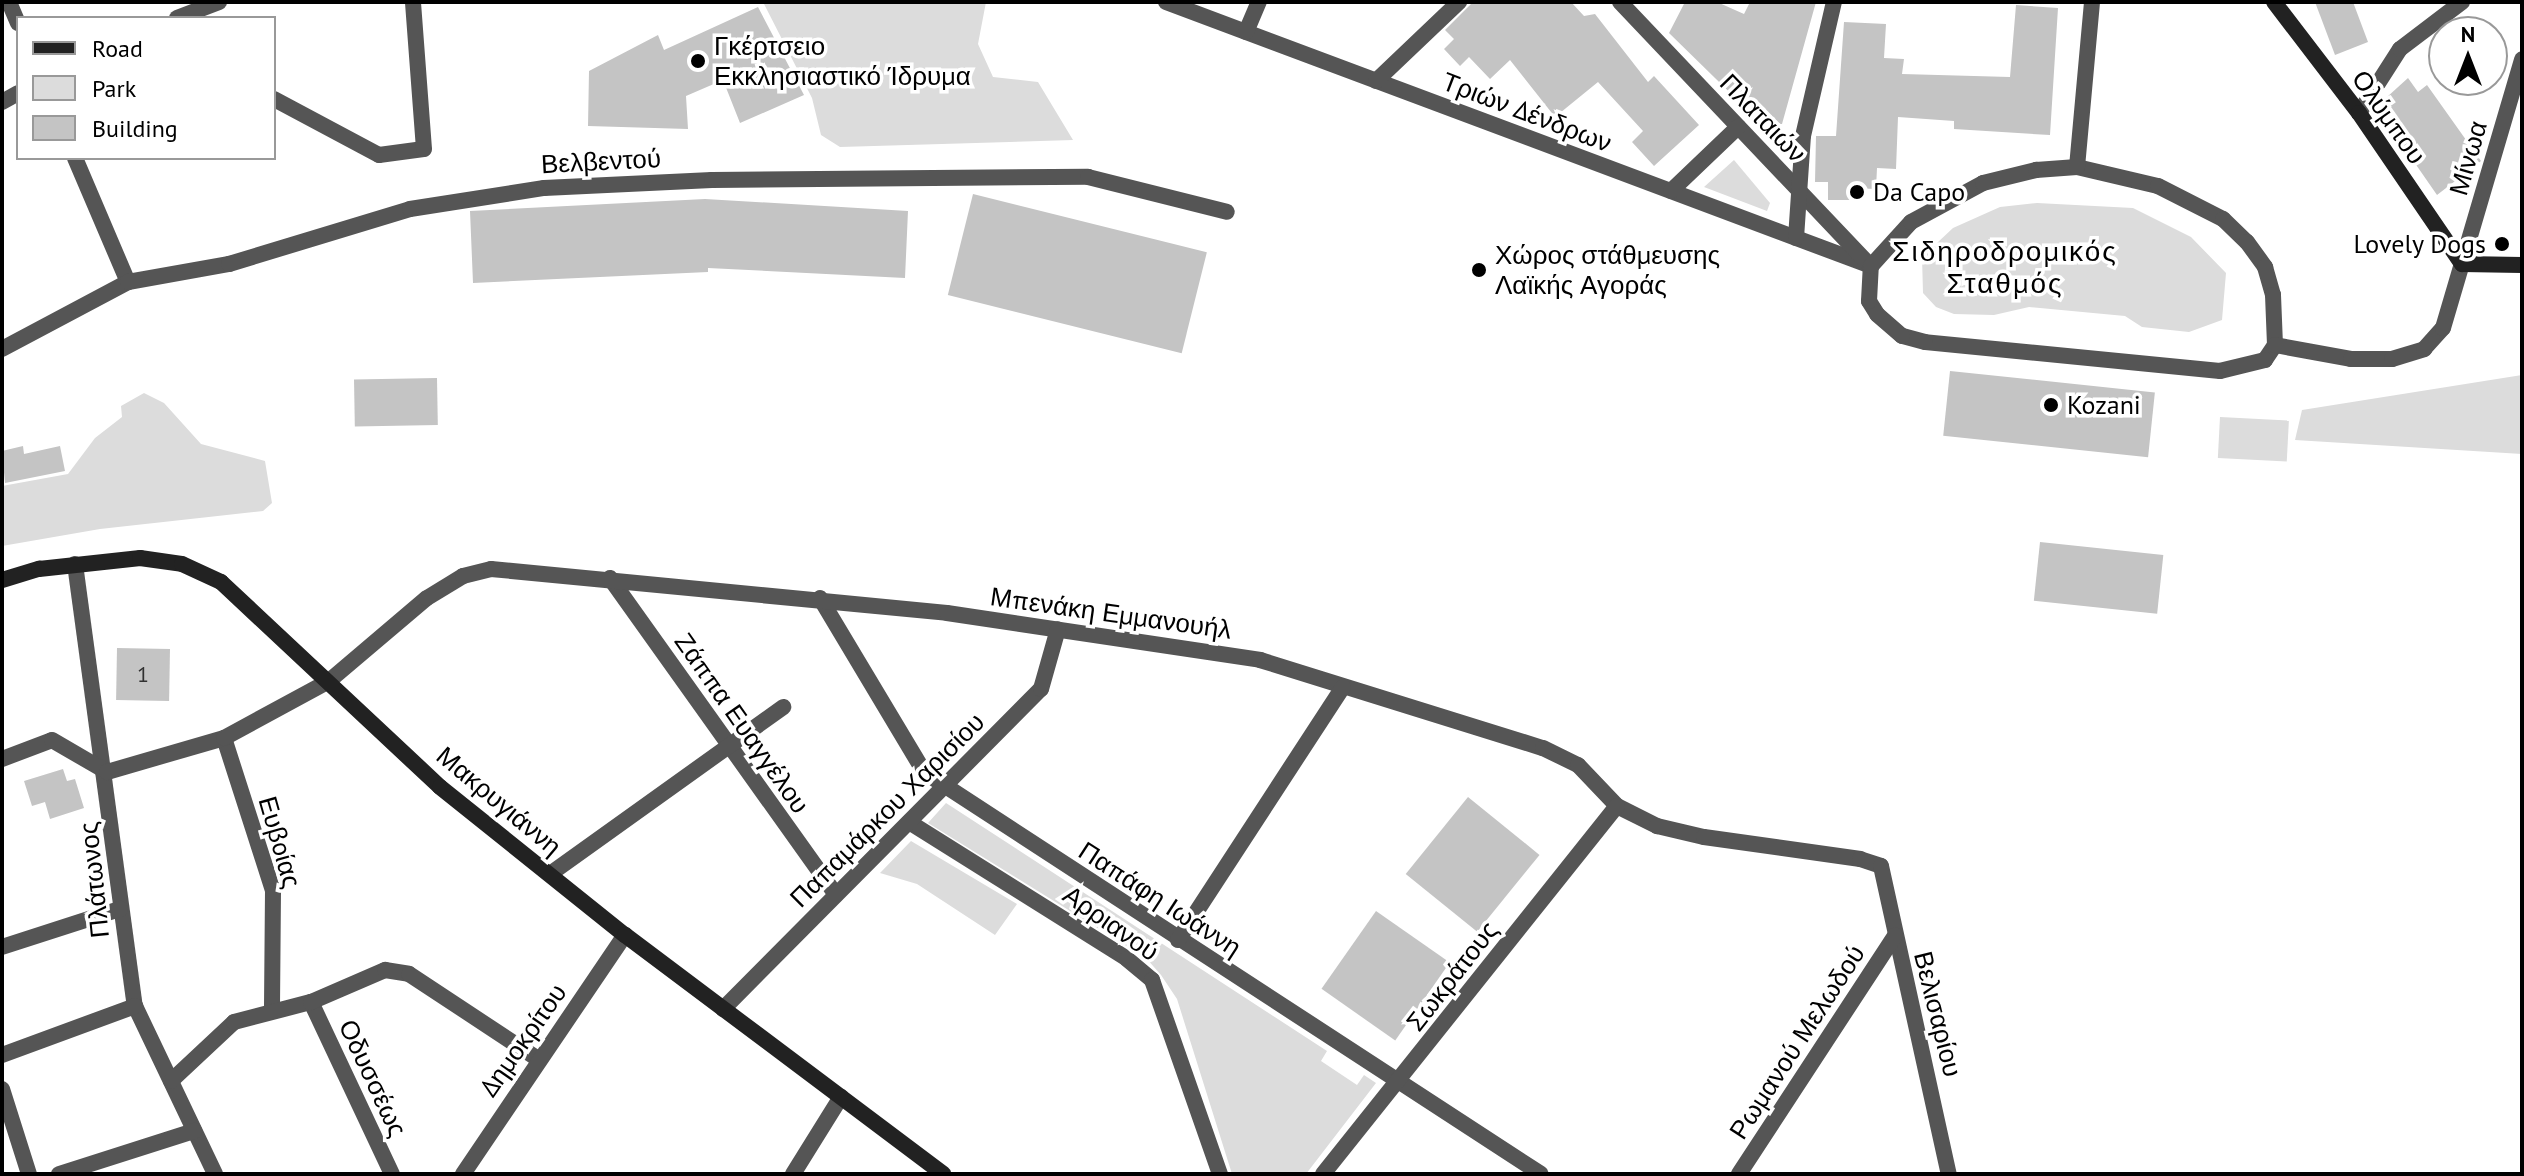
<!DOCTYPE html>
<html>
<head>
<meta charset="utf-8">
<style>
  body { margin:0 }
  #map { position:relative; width:2524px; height:1176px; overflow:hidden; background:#fff; font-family:"PT Sans",sans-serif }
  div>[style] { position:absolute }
  .green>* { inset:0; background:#dcdcdc; transform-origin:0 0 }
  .building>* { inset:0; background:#c4c4c4; transform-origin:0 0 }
  .street>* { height:16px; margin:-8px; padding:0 8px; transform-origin:8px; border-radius:8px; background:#555 }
  .secondary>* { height:16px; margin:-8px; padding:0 8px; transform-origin:8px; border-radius:8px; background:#222 }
  .dots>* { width:22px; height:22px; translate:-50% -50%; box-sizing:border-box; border:4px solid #fff; border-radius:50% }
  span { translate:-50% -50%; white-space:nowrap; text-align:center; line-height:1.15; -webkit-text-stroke:7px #fff; paint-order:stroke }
  .number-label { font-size:22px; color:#313131 }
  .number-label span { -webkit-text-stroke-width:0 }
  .poi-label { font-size:26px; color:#000 }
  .left { translate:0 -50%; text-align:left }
  .right { translate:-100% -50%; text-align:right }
  .street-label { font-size:26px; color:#000 }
  .neighbourhood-label { font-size:28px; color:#000; letter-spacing:2px }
  .frame { position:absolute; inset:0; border:4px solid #000; pointer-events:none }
  .legend { position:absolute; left:16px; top:16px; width:260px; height:144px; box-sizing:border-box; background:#fff; border:2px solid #999; margin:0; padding:10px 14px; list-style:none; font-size:24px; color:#000 }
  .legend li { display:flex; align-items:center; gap:16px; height:40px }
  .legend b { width:40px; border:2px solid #999 }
  .north { position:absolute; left:2428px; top:16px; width:80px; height:80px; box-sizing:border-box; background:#fff; border:2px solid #999; border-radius:50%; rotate:0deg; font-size:22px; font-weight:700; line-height:32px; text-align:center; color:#000 }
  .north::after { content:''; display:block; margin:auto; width:28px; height:36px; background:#000; clip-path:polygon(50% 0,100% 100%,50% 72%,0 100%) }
</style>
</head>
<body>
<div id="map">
  <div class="green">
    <i style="clip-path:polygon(763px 2px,986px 2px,978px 44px,993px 77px,1038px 82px,1073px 140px,840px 147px,821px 135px,812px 98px)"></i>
    <i style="clip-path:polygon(1734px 160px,1770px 203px,1767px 211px,1704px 187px)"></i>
    <i style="clip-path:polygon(2037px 203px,2133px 208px,2191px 237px,2226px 273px,2222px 320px,2189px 332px,2142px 327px,2125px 316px,2029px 307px,1994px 315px,1954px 314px,1936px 307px,1923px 293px,1922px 257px,1953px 228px,2000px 207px)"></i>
    <i style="clip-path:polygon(2522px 375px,2522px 454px,2295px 440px,2302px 410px)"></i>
    <i style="clip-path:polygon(144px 393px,164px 403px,201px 444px,265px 461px,272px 503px,263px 511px,100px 529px,2px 546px,2px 486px,68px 474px,95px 438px,122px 417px,121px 406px)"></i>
    <i style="left:2220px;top:417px;width:69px;height:41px;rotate:3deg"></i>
    <i style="clip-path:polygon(946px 803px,1327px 1051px,1321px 1061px,1357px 1085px,1364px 1075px,1376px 1083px,1306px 1174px,1232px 1174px,1177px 999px,1161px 975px,1146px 958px,928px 823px)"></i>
    <i style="clip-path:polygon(911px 841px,1017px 904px,995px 935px,917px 884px,880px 873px)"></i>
  </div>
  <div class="building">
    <i style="clip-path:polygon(1473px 2px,1571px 2px,1584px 16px,1595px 14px,1648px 82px,1654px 76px,1699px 125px,1654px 166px,1632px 142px,1643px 131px,1598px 82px,1555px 117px,1510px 60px,1490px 79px,1469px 57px,1460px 66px,1444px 49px,1454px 39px,1445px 30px)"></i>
    <i style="clip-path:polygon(1685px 2px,1717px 2px,1744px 14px,1750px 2px,1816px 2px,1782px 124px,1761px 123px,1669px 33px)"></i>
    <i style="clip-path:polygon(2315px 2px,2353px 2px,2368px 42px,2335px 55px)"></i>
    <i style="clip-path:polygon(2016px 5px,2058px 8px,2050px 135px,1954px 129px,1954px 121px,1898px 117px,1896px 169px,1877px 168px,1876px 189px,1851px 188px,1850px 200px,1828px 200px,1828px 182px,1815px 182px,1816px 136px,1836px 136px,1844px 22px,1886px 24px,1884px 58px,1904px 59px,1902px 74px,2010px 77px)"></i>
    <i style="clip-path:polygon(758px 7px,804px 95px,740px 123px,723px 80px,686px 96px,688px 129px,588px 126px,589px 71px,658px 35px,664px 50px)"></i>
    <i style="clip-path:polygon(2408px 78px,2418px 92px,2427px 85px,2481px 161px,2437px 195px,2376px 107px)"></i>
    <i style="left:973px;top:194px;width:241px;height:104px;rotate:14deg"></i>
    <i style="clip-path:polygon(705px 199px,908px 211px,905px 278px,708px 268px,708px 272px,473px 283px,470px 211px)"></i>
    <i style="left:1950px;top:371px;width:206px;height:65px;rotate:6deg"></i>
    <i style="left:437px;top:378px;width:47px;height:83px;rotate:89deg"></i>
    <i style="clip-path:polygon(23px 446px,24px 454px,60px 446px,65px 471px,5px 483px,2px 451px)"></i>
    <i style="left:2040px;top:542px;width:124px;height:59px;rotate:6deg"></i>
    <i style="left:117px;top:648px;width:53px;height:52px;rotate:1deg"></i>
    <i style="clip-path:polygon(63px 769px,67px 781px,75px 779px,84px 808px,50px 819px,45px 802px,32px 806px,24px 781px)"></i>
    <i style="left:1468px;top:797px;width:92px;height:99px;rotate:39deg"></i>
    <i style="left:1376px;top:911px;width:90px;height:95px;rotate:35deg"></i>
  </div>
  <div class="street">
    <i style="left:9px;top:2px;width:23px;rotate:67deg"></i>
    <i style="left:1166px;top:2px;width:753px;rotate:20.53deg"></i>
    <i style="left:1620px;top:2px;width:359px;rotate:46.5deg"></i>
    <i style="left:177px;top:18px;width:45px;rotate:-20.9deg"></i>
    <i style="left:1246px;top:32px;width:33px;rotate:-67deg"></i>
    <i style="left:1376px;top:81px;width:115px;rotate:-43.6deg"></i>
    <i style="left:274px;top:99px;width:119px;rotate:28.1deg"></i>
    <i style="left:379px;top:155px;width:45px;rotate:-7.6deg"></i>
    <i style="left:424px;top:149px;width:147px;rotate:-94.3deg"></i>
    <i style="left:2px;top:102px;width:18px;rotate:-29deg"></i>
    <i style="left:2359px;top:113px;width:76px;rotate:-57.4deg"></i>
    <i style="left:2400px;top:49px;width:78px;rotate:-37.2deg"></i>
    <i style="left:75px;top:158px;width:135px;rotate:66.9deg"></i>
    <i style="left:2077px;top:167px;width:83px;rotate:13.2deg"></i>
    <i style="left:2158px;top:186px;width:73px;rotate:26.9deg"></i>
    <i style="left:2223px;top:219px;width:33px;rotate:44deg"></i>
    <i style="left:2247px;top:242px;width:31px;rotate:54deg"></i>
    <i style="left:2265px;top:267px;width:29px;rotate:74deg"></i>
    <i style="left:2273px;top:295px;width:50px;rotate:87.7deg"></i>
    <i style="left:2275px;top:345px;width:18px;rotate:124deg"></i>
    <i style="left:2265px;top:360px;width:46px;rotate:166.3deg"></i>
    <i style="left:2220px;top:371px;width:296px;rotate:-174.4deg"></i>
    <i style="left:1925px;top:342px;width:24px;rotate:-165deg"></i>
    <i style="left:1902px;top:336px;width:33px;rotate:-139deg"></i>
    <i style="left:1877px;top:314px;width:15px;rotate:-122deg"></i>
    <i style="left:1869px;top:301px;width:35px;rotate:-87deg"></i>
    <i style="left:1871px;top:266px;width:59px;rotate:-47.7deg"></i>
    <i style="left:1911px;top:222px;width:82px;rotate:-28.4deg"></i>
    <i style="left:1983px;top:183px;width:55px;rotate:-13.8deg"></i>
    <i style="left:2036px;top:170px;width:41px;rotate:-4.2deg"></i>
    <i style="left:2077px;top:167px;width:166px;rotate:-84.8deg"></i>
    <i style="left:1671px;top:191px;width:93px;rotate:-43.7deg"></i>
    <i style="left:1796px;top:238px;width:102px;rotate:-86.1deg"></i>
    <i style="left:1803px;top:136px;width:138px;rotate:-77deg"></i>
    <i style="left:2275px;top:345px;width:77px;rotate:10.4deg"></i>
    <i style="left:2351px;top:359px;width:41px"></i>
    <i style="left:2392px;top:359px;width:34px;rotate:-17deg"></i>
    <i style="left:2424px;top:349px;width:28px;rotate:-48deg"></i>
    <i style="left:2443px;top:328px;width:280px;rotate:-73.6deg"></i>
    <i style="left:2px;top:349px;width:143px;rotate:-28deg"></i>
    <i style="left:128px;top:282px;width:103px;rotate:-10.1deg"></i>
    <i style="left:229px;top:264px;width:189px;rotate:-16.9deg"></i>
    <i style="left:410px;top:209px;width:136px;rotate:-8.9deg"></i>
    <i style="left:544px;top:188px;width:168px;rotate:-2.7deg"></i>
    <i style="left:712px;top:180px;width:376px;rotate:-0.5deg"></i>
    <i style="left:1088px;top:177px;width:143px;rotate:14.1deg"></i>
    <i style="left:75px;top:564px;width:446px;rotate:82.3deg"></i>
    <i style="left:135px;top:1006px;width:186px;rotate:64.5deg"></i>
    <i style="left:610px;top:578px;width:389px;rotate:54.5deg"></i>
    <i style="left:820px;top:598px;width:203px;rotate:59.1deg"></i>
    <i style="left:924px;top:772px;width:736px;rotate:33.09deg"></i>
    <i style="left:224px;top:738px;width:161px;rotate:72.2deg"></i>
    <i style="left:273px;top:891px;width:118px;rotate:90.5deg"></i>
    <i style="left:2px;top:759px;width:53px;rotate:-20.8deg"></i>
    <i style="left:52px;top:740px;width:64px;rotate:30.2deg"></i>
    <i style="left:107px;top:772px;width:122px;rotate:-16.2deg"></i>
    <i style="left:224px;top:738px;width:119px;rotate:-28.5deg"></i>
    <i style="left:329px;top:681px;width:128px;rotate:-40.3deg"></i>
    <i style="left:427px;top:598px;width:42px;rotate:-31.4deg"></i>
    <i style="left:463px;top:576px;width:29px;rotate:-14deg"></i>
    <i style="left:491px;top:569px;width:458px;rotate:5.5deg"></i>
    <i style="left:947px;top:613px;width:317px;rotate:8.5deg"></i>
    <i style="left:1260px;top:660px;width:296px;rotate:17.3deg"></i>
    <i style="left:1543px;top:748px;width:39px;rotate:26deg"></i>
    <i style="left:1578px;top:765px;width:57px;rotate:46.4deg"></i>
    <i style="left:1617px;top:806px;width:45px;rotate:26.6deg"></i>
    <i style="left:1657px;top:826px;width:48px;rotate:13.2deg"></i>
    <i style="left:1704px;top:837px;width:158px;rotate:8deg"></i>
    <i style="left:1860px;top:859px;width:22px;rotate:18deg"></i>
    <i style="left:1881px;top:866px;width:315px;rotate:77.6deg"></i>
    <i style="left:909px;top:822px;width:257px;rotate:32.1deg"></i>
    <i style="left:1127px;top:959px;width:33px;rotate:40deg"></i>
    <i style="left:1152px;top:980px;width:206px;rotate:70.7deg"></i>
    <i style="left:550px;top:874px;width:287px;rotate:-35.6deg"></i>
    <i style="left:1178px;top:940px;width:302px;rotate:-56.9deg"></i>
    <i style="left:2px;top:947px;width:124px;rotate:-17.9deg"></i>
    <i style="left:311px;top:1002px;width:190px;rotate:64.8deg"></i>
    <i style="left:723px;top:1009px;width:451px;rotate:-45.2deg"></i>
    <i style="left:1041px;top:689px;width:62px;rotate:-74.2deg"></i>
    <i style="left:2px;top:1055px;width:142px;rotate:-20.2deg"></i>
    <i style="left:171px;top:1081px;width:86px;rotate:-43.1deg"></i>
    <i style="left:234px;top:1022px;width:80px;rotate:-14.6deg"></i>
    <i style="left:311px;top:1002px;width:81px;rotate:-23.4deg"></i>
    <i style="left:385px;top:970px;width:24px;rotate:9deg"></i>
    <i style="left:409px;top:974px;width:154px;rotate:33.4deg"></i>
    <i style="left:2px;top:1089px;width:89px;rotate:72.4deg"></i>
    <i style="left:59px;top:1174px;width:142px;rotate:-17.7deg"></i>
    <i style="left:463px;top:1174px;width:289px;rotate:-55.9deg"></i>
    <i style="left:793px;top:1174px;width:91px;rotate:-58.1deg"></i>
    <i style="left:1323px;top:1174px;width:471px;rotate:-51.4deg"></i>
    <i style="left:1739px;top:1174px;width:285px;rotate:-56.8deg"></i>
  </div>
  <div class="secondary">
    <i style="left:2274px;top:2px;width:140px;rotate:52.6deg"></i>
    <i style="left:2359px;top:113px;width:183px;rotate:55.7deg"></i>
    <i style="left:2462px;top:264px;width:60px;rotate:1deg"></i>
    <i style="left:2px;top:580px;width:39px;rotate:-17deg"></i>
    <i style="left:39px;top:569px;width:102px;rotate:-6.2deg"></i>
    <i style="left:140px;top:558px;width:42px;rotate:8.1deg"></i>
    <i style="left:182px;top:564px;width:43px;rotate:24.8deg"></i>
    <i style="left:221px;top:582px;width:300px;rotate:43.1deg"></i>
    <i style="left:440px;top:787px;width:237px;rotate:38.7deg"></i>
    <i style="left:625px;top:935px;width:398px;rotate:36.9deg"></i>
  </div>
  <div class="dots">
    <i style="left:698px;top:61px;background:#000"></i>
    <i style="left:1857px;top:192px;background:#000"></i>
    <i style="left:2502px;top:244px;background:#000"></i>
    <i style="left:1479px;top:270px;background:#000"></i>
    <i style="left:2051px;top:405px;background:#000"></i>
  </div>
  <div class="number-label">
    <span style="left:143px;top:675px">1</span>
  </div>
  <div class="poi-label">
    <span class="left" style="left:714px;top:61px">Γκέρτσειο<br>Εκκλησιαστικό Ίδρυμα</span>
    <span class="left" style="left:1873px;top:192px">Da Capo</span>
    <span class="right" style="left:2486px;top:244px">Lovely Dogs</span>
    <span class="left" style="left:1495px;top:270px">Χώρος στάθμευσης<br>Λαϊκής Αγοράς</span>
    <span class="left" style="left:2067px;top:405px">Kozani</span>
  </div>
  <div class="street-label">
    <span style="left:1527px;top:112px;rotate:21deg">Τριών Δένδρων</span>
    <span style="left:2389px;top:117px;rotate:55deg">Ολύμπου</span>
    <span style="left:1763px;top:118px;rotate:46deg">Πλαταιών</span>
    <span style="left:2468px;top:158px;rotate:-74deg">Μίνωα</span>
    <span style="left:601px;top:161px;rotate:-3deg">Βελβεντού</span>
    <span style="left:1111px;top:613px;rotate:8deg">Μπενάκη Εμμανουήλ</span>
    <span style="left:742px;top:723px;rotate:55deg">Ζάππα Ευαγγέλου</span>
    <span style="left:499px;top:801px;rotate:40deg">Μακρυγιάννη</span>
    <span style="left:887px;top:810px;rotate:-45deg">Παπαμάρκου Χαρισίου</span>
    <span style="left:280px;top:842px;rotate:74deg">Ευβoίας</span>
    <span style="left:94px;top:880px;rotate:-96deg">Πλάτωνος</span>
    <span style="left:1160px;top:899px;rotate:33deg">Παπάφη Ιωάννη</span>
    <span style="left:1111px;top:923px;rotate:35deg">Αρριανού</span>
    <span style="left:1452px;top:976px;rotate:-52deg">Σωκράτους</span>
    <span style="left:1938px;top:1014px;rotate:76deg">Βελισαρίου</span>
    <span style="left:523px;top:1040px;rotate:-55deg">Δημοκρίτου</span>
    <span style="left:1797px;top:1042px;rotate:-57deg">Ρωμανού Μελωδού</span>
    <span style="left:373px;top:1078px;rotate:65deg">Οδυσσέως</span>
  </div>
  <div class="neighbourhood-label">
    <span style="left:2005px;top:267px">Σιδηροδρομικός<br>Σταθμός</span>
  </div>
  <div class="frame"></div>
  <ul class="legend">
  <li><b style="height:10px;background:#222"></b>Road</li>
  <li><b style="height:22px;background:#dcdcdc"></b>Park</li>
  <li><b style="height:22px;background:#c4c4c4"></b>Building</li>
  </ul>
  <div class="north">N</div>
</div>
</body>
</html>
